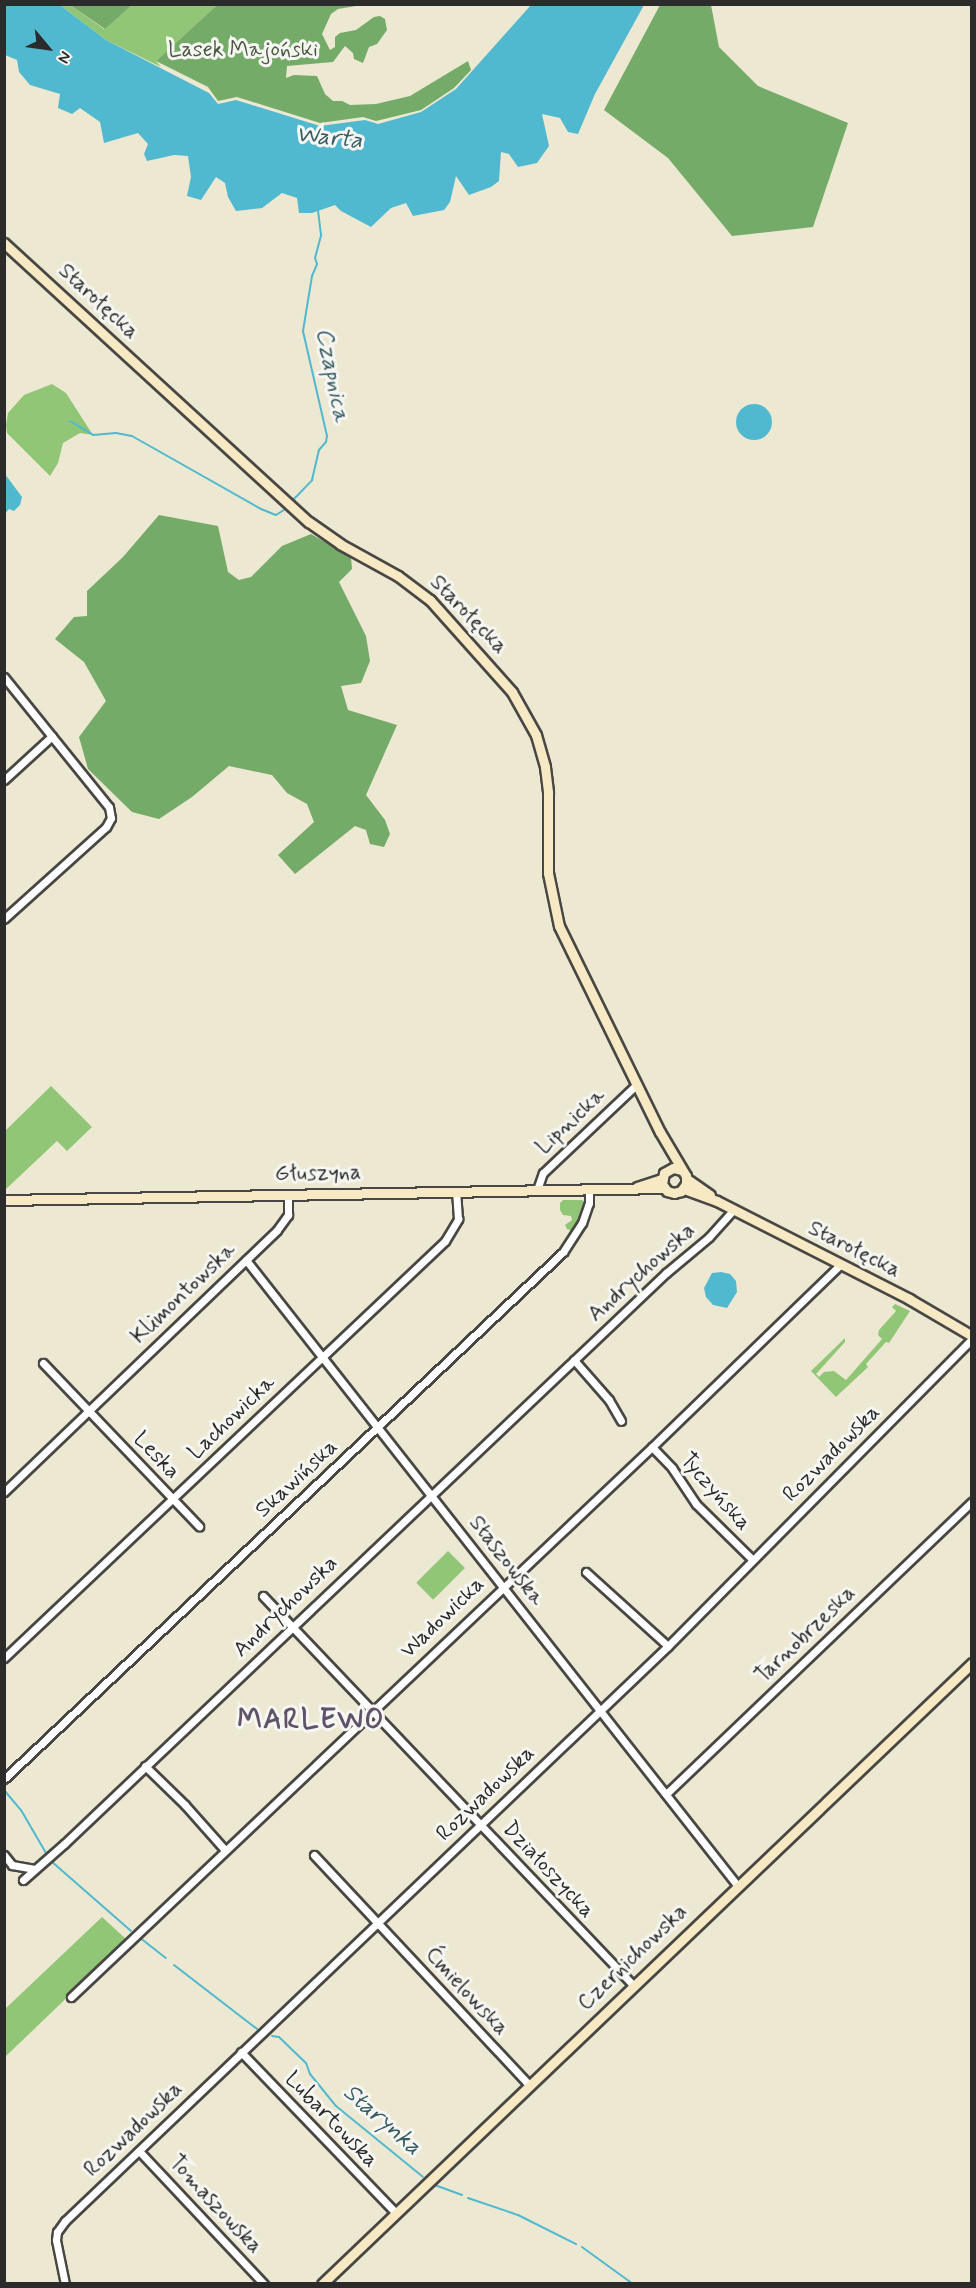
<!DOCTYPE html>
<html>
<head>
<meta charset="utf-8">
<style>
  body { margin:0 }
  #map { position:relative; width:976px; height:2288px; overflow:hidden; background:#ede8d1; font-family:Mynerve,sans-serif }
  div>[style] { position:absolute }
  .green>* { inset:0; background:#92c677; transform-origin:0 0 }
  .forest>* { inset:0; background:#75ab68 }
  .water>* { inset:0; background:#51b9cf }
  .round { border-radius:50% }
  .stream>* { height:2px; margin:-1px; padding:0 1px; transform-origin:1px; border-radius:1px; background:#51b9cf }
  .roads { filter:drop-shadow(2px 0 #484744) drop-shadow(-2px 0 #484744) drop-shadow(0 2px #484744) drop-shadow(0 -2px #484744) }
  .street>* { height:7px; margin:-3.5px; padding:0 3.5px; transform-origin:3.5px; border-radius:3.5px; background:#fff }
  .secondary>* { height:9px; margin:-4.5px; padding:0 4.5px; transform-origin:4.5px; border-radius:4.5px; background:#f6e9c3 }
  span { translate:-50% -50%; white-space:nowrap; text-align:center; line-height:1.15; -webkit-text-stroke:6px #f6f6f2; paint-order:stroke }
  .park-label { font-size:22px; color:#4a5a42 }
  .street-label { font-size:22px; color:#2b2b2b }
  .water-label { font-size:24px; color:#385d64; font-style:italic }
  .district-label { font-size:28px; color:#605368; font-weight:700; letter-spacing:1.5px }
  .frame { position:absolute; inset:0; border:6px solid #2b2b2b; pointer-events:none }
  .north { position:absolute; left:18px; top:18px; width:60px; height:60px; -webkit-text-stroke:4px #f6f6f2; paint-order:stroke; rotate:119deg; font-size:16px; font-weight:700; line-height:24px; text-align:center; color:#2b2b2b }
  .north::after { content:''; display:block; margin:auto; width:21px; height:27px; background:#2b2b2b; clip-path:polygon(50% 0,100% 100%,50% 72%,0 100%) }
</style>
</head>
<body>
<div id="map">
  <div class="green">
    <i style="clip-path:polygon(60px 5px,70px 5px,104px 29px,132px 5px,217px 5px,156px 61px,161px 67px,106px 40px)"></i>
    <i style="clip-path:polygon(52px 384px,66px 393px,93px 435px,80px 433px,63px 443px,58px 463px,50px 476px,7px 433px,6px 425px,8px 413px,24px 395px)"></i>
    <i style="clip-path:polygon(51px 1086px,92px 1127px,67px 1151px,57px 1141px,5px 1190px,5px 1131px)"></i>
    <i style="clip-path:polygon(563px 1200px,582px 1200px,586px 1203px,578px 1227px,573px 1231px,567px 1229px,565px 1225px,572px 1220px,571px 1216px,563px 1215px,560px 1210px,560px 1203px)"></i>
    <i style="clip-path:polygon(895px 1304px,910px 1311px,889px 1343px,886px 1342px,866px 1364px,868px 1367px,836px 1397px,811px 1371px,845px 1338px,845px 1342px,816px 1374px,819px 1377px,824px 1372px,834px 1371px,846px 1380px,882px 1339px,878px 1335px,879px 1330px,896px 1311px,892px 1307px)"></i>
    <i style="left:448px;top:1551px;width:24px;height:45px;rotate:45deg"></i>
    <i style="clip-path:polygon(102px 1917px,127px 1940px,5px 2057px,5px 2009px)"></i>
  </div>
  <div class="forest">
    <i style="clip-path:polygon(70px 5px,132px 5px,105px 29px)"></i>
    <i style="clip-path:polygon(362px 5px,338px 9px,331px 14px,322px 34px,330px 50px,335px 47px,335px 37px,340px 33px,356px 30px,374px 17px,380px 16px,385px 19px,387px 30px,377px 44px,369px 47px,363px 63px,354px 59px,353px 53px,345px 46px,333px 62px,287px 66px,286px 78px,294px 75px,317px 76px,325px 94px,333px 101px,342px 101px,350px 105px,376px 104px,410px 96px,468px 61px,471px 70px,454px 88px,421px 110px,376px 121px,363px 117px,320px 123px,237px 97px,218px 101px,208px 87px,156px 61px,217px 5px)"></i>
    <i style="clip-path:polygon(660px 5px,711px 5px,719px 47px,758px 86px,848px 123px,813px 227px,732px 236px,668px 158px,604px 110px)"></i>
    <i style="clip-path:polygon(159px 515px,218px 526px,228px 572px,239px 580px,251px 577px,282px 546px,311px 534px,351px 557px,352px 569px,339px 582px,366px 636px,370px 661px,361px 683px,341px 686px,348px 710px,397px 725px,366px 795px,385px 820px,390px 834px,384px 847px,370px 844px,366px 830px,355px 826px,295px 874px,278px 855px,314px 822px,307px 804px,287px 793px,272px 775px,229px 766px,192px 797px,159px 819px,132px 812px,88px 769px,79px 737px,106px 701px,84px 662px,55px 639px,74px 617px,87px 616px,87px 591px,123px 557px)"></i>
  </div>
  <div class="water">
    <i style="clip-path:polygon(5px 4px,60px 5px,106px 40px,209px 93px,218px 104px,236px 100px,320px 126px,365px 120px,378px 124px,421px 112px,456px 89px,531px 5px,644px 5px,595px 94px,578px 134px,568px 132px,560px 118px,542px 114px,549px 146px,537px 163px,518px 167px,509px 154px,501px 152px,499px 181px,491px 187px,469px 195px,456px 176px,450px 202px,444px 210px,413px 216px,406px 203px,391px 208px,371px 227px,341px 211px,335px 205px,312px 213px,299px 213px,297px 198px,282px 193px,262px 208px,236px 211px,228px 197px,225px 183px,216px 177px,201px 200px,187px 196px,191px 177px,188px 156px,174px 155px,147px 161px,144px 154px,148px 144px,138px 133px,104px 143px,100px 122px,80px 108px,72px 114px,58px 108px,60px 94px,30px 85px,19px 72px,17px 60px,5px 55px)"></i>
    <i class="round" style="left:736px;top:404px;width:36px;height:36px"></i>
    <i style="clip-path:polygon(5px 474px,22px 497px,20px 505px,14px 511px,9px 509px,5px 514px)"></i>
    <i style="clip-path:polygon(721px 1272px,730px 1274px,736px 1281px,737px 1292px,727px 1308px,713px 1305px,706px 1297px,704px 1288px,712px 1273px)"></i>
  </div>
  <div class="stream">
    <i style="left:70px;top:421px;width:27px;rotate:31deg"></i>
    <i style="left:93px;top:435px;width:23px;rotate:-5deg"></i>
    <i style="left:116px;top:433px;width:16px;rotate:11deg"></i>
    <i style="left:132px;top:436px;width:148px;rotate:29.5deg"></i>
    <i style="left:261px;top:509px;width:16px;rotate:22deg"></i>
    <i style="left:276px;top:515px;width:9px;rotate:-32deg"></i>
    <i style="left:293px;top:500px;width:28px;rotate:-46deg"></i>
    <i style="left:312px;top:480px;width:31px;rotate:-77deg"></i>
    <i style="left:319px;top:450px;width:11px;rotate:-49deg"></i>
    <i style="left:326px;top:442px;width:6px;rotate:-81deg"></i>
    <i style="left:327px;top:436px;width:108px;rotate:-102.9deg"></i>
    <i style="left:303px;top:331px;width:56px;rotate:-80.7deg"></i>
    <i style="left:312px;top:276px;width:13px;rotate:-67deg"></i>
    <i style="left:317px;top:264px;width:6px;rotate:-108deg"></i>
    <i style="left:315px;top:258px;width:24px;rotate:-75deg"></i>
    <i style="left:321px;top:235px;width:24px;rotate:-97deg"></i>
    <i style="left:4px;top:1790px;width:26px;rotate:50deg"></i>
    <i style="left:21px;top:1810px;width:50px;rotate:59.8deg"></i>
    <i style="left:51px;top:1861px;width:106px;rotate:41.2deg"></i>
    <i style="left:139px;top:1937px;width:34px;rotate:38deg"></i>
    <i style="left:174px;top:1965px;width:105px;rotate:37.6deg"></i>
    <i style="left:272px;top:2036px;width:7px;rotate:8deg"></i>
    <i style="left:279px;top:2037px;width:37px;rotate:44deg"></i>
    <i style="left:306px;top:2063px;width:12px;rotate:70deg"></i>
    <i style="left:310px;top:2074px;width:41px;rotate:50.9deg"></i>
    <i style="left:336px;top:2106px;width:112px;rotate:39.2deg"></i>
    <i style="left:432px;top:2184px;width:32px;rotate:20deg"></i>
    <i style="left:468px;top:2198px;width:53px;rotate:18.8deg"></i>
    <i style="left:518px;top:2215px;width:65px;rotate:26.6deg"></i>
    <i style="left:582px;top:2247px;width:63px;rotate:36deg"></i>
  </div>
  <div class="roads">
    <div class="street">
      <i style="left:4px;top:677px;width:167px;rotate:51.1deg"></i>
      <i style="left:109px;top:807px;width:11px;rotate:80deg"></i>
      <i style="left:111px;top:818px;width:10px;rotate:119deg"></i>
      <i style="left:106px;top:827px;width:137px;rotate:138deg"></i>
      <i style="left:4px;top:780px;width:65px;rotate:-42.5deg"></i>
      <i style="left:537px;top:1190px;width:18px;rotate:-71deg"></i>
      <i style="left:543px;top:1173px;width:129px;rotate:-43.4deg"></i>
      <i style="left:246px;top:1260px;width:795px;rotate:51.85deg"></i>
      <i style="left:574px;top:1360px;width:53px;rotate:48.8deg"></i>
      <i style="left:609px;top:1400px;width:24px;rotate:60deg"></i>
      <i style="left:43px;top:1363px;width:226px;rotate:46.3deg"></i>
      <i style="left:652px;top:1447px;width:29px;rotate:46deg"></i>
      <i style="left:672px;top:1468px;width:43px;rotate:56.3deg"></i>
      <i style="left:696px;top:1504px;width:78px;rotate:44.5deg"></i>
      <i style="left:4px;top:1492px;width:378px;rotate:-43.8deg"></i>
      <i style="left:277px;top:1230px;width:19px;rotate:-54deg"></i>
      <i style="left:288px;top:1215px;width:21px;rotate:-90deg"></i>
      <i style="left:586px;top:1572px;width:110px;rotate:42.1deg"></i>
      <i style="left:263px;top:1596px;width:537px;rotate:46.43deg"></i>
      <i style="left:4px;top:1658px;width:607px;rotate:-43.4deg"></i>
      <i style="left:445px;top:1241px;width:26px;rotate:-59deg"></i>
      <i style="left:458px;top:1219px;width:27px;rotate:-94deg"></i>
      <i style="left:145px;top:1766px;width:56px;rotate:44.3deg"></i>
      <i style="left:185px;top:1805px;width:60px;rotate:48.4deg"></i>
      <i style="left:4px;top:1779px;width:768px;rotate:-43.31deg"></i>
      <i style="left:563px;top:1252px;width:35px;rotate:-57deg"></i>
      <i style="left:582px;top:1223px;width:21px;rotate:-71deg"></i>
      <i style="left:589px;top:1203px;width:13px;rotate:-90deg"></i>
      <i style="left:666px;top:1794px;width:423px;rotate:-43.7deg"></i>
      <i style="left:4px;top:1855px;width:13px;rotate:51deg"></i>
      <i style="left:12px;top:1865px;width:23px;rotate:10deg"></i>
      <i style="left:314px;top:1855px;width:315px;rotate:46.9deg"></i>
      <i style="left:23px;top:1880px;width:55px;rotate:-41.3deg"></i>
      <i style="left:64px;top:1844px;width:830px;rotate:-43.49deg"></i>
      <i style="left:666px;top:1273px;width:56px;rotate:-39.9deg"></i>
      <i style="left:709px;top:1237px;width:36px;rotate:-48deg"></i>
      <i style="left:71px;top:1997px;width:800px;rotate:-43.43deg"></i>
      <i style="left:652px;top:1447px;width:262px;rotate:-44.1deg"></i>
      <i style="left:241px;top:2052px;width:223px;rotate:46.1deg"></i>
      <i style="left:139px;top:2151px;width:183px;rotate:46.8deg"></i>
      <i style="left:65px;top:2284px;width:45px;rotate:-101.6deg"></i>
      <i style="left:56px;top:2240px;width:8px;rotate:-83deg"></i>
      <i style="left:57px;top:2232px;width:14px;rotate:-54deg"></i>
      <i style="left:65px;top:2221px;width:833px;rotate:-43.64deg"></i>
      <i style="left:668px;top:1646px;width:432px;rotate:-45.3deg"></i>
    </div>
    <div class="secondary">
      <i style="left:4px;top:243px;width:413px;rotate:42.5deg"></i>
      <i style="left:309px;top:522px;width:38px;rotate:35deg"></i>
      <i style="left:340px;top:544px;width:66px;rotate:28.9deg"></i>
      <i style="left:398px;top:576px;width:40px;rotate:37deg"></i>
      <i style="left:430px;top:600px;width:123px;rotate:48.3deg"></i>
      <i style="left:512px;top:692px;width:49px;rotate:60.8deg"></i>
      <i style="left:536px;top:735px;width:33px;rotate:74deg"></i>
      <i style="left:545px;top:767px;width:26px;rotate:83deg"></i>
      <i style="left:548px;top:793px;width:80px;rotate:90deg"></i>
      <i style="left:548px;top:873px;width:54px;rotate:78.3deg"></i>
      <i style="left:559px;top:926px;width:229px;rotate:63.9deg"></i>
      <i style="left:660px;top:1132px;width:51px;rotate:59.4deg"></i>
      <i style="left:686px;top:1176px;width:8px;rotate:90deg"></i>
      <i style="left:686px;top:1184px;width:9px;rotate:126deg"></i>
      <i style="left:681px;top:1191px;width:7px;rotate:164deg"></i>
      <i style="left:674px;top:1193px;width:7px;rotate:-164deg"></i>
      <i style="left:667px;top:1191px;width:9px;rotate:-126deg"></i>
      <i style="left:662px;top:1184px;width:11px;rotate:-80deg"></i>
      <i style="left:664px;top:1173px;width:10px;rotate:-29deg"></i>
      <i style="left:673px;top:1168px;width:8px;rotate:14deg"></i>
      <i style="left:687px;top:1179px;width:28px;rotate:35deg"></i>
      <i style="left:637px;top:1187px;width:25px;rotate:-18deg"></i>
      <i style="left:684px;top:1189px;width:35px;rotate:20deg"></i>
      <i style="left:717px;top:1201px;width:216px;rotate:27deg"></i>
      <i style="left:909px;top:1299px;width:73px;rotate:30.4deg"></i>
      <i style="left:4px;top:1200px;width:660px;rotate:-1.04deg"></i>
      <i style="left:322px;top:2284px;width:899px;rotate:-43.69deg"></i>
    </div>
  </div>
  <div class="park-label">
    <span style="left:243px;top:51px">Lasek Majoński</span>
  </div>
  <div class="street-label">
    <span style="left:98px;top:302px;rotate:43deg">Starołęcka</span>
    <span style="left:468px;top:615px;rotate:46deg">Starołęcka</span>
    <span style="left:571px;top:1122px;rotate:-43deg">Lipnicka</span>
    <span style="left:318px;top:1174px;rotate:-1deg">Głuszyna</span>
    <span style="left:854px;top:1250px;rotate:27deg">Starołęcka</span>
    <span style="left:642px;top:1273px;rotate:-42deg">Andrychowska</span>
    <span style="left:184px;top:1294px;rotate:-44deg">Klimontowska</span>
    <span style="left:232px;top:1418px;rotate:-44deg">Lachowicka</span>
    <span style="left:832px;top:1454px;rotate:-45deg">Rozwadowska</span>
    <span style="left:156px;top:1456px;rotate:46deg">Leska</span>
    <span style="left:297px;top:1479px;rotate:-43deg">Skawińska</span>
    <span style="left:715px;top:1492px;rotate:49deg">Tyczyńska</span>
    <span style="left:506px;top:1561px;rotate:52deg">Staszowska</span>
    <span style="left:286px;top:1607px;rotate:-44deg">Andrychowska</span>
    <span style="left:443px;top:1618px;rotate:-44deg">Wadowicka</span>
    <span style="left:806px;top:1635px;rotate:-44deg">Tarnobrzeska</span>
    <span style="left:486px;top:1794px;rotate:-44deg">Rozwadowska</span>
    <span style="left:548px;top:1870px;rotate:47deg">Działoszycka</span>
    <span style="left:633px;top:1958px;rotate:-44deg">Czernichowska</span>
    <span style="left:466px;top:1992px;rotate:47deg">Ćmielowska</span>
    <span style="left:331px;top:2120px;rotate:46deg">Lubartowska</span>
    <span style="left:134px;top:2130px;rotate:-44deg">Rozwadowska</span>
    <span style="left:215px;top:2205px;rotate:47deg">Tomaszowska</span>
  </div>
  <div class="water-label">
    <span style="left:329px;top:138px;rotate:6deg">Warta</span>
    <span style="left:332px;top:375px;rotate:79deg">Czapnica</span>
    <span style="left:382px;top:2120px;rotate:41deg">Starynka</span>
  </div>
  <div class="district-label">
    <span style="left:311px;top:1721px">MARLEWO</span>
  </div>
  <div class="frame"></div>
  <div class="north">N</div>
</div>
</body>
</html>
